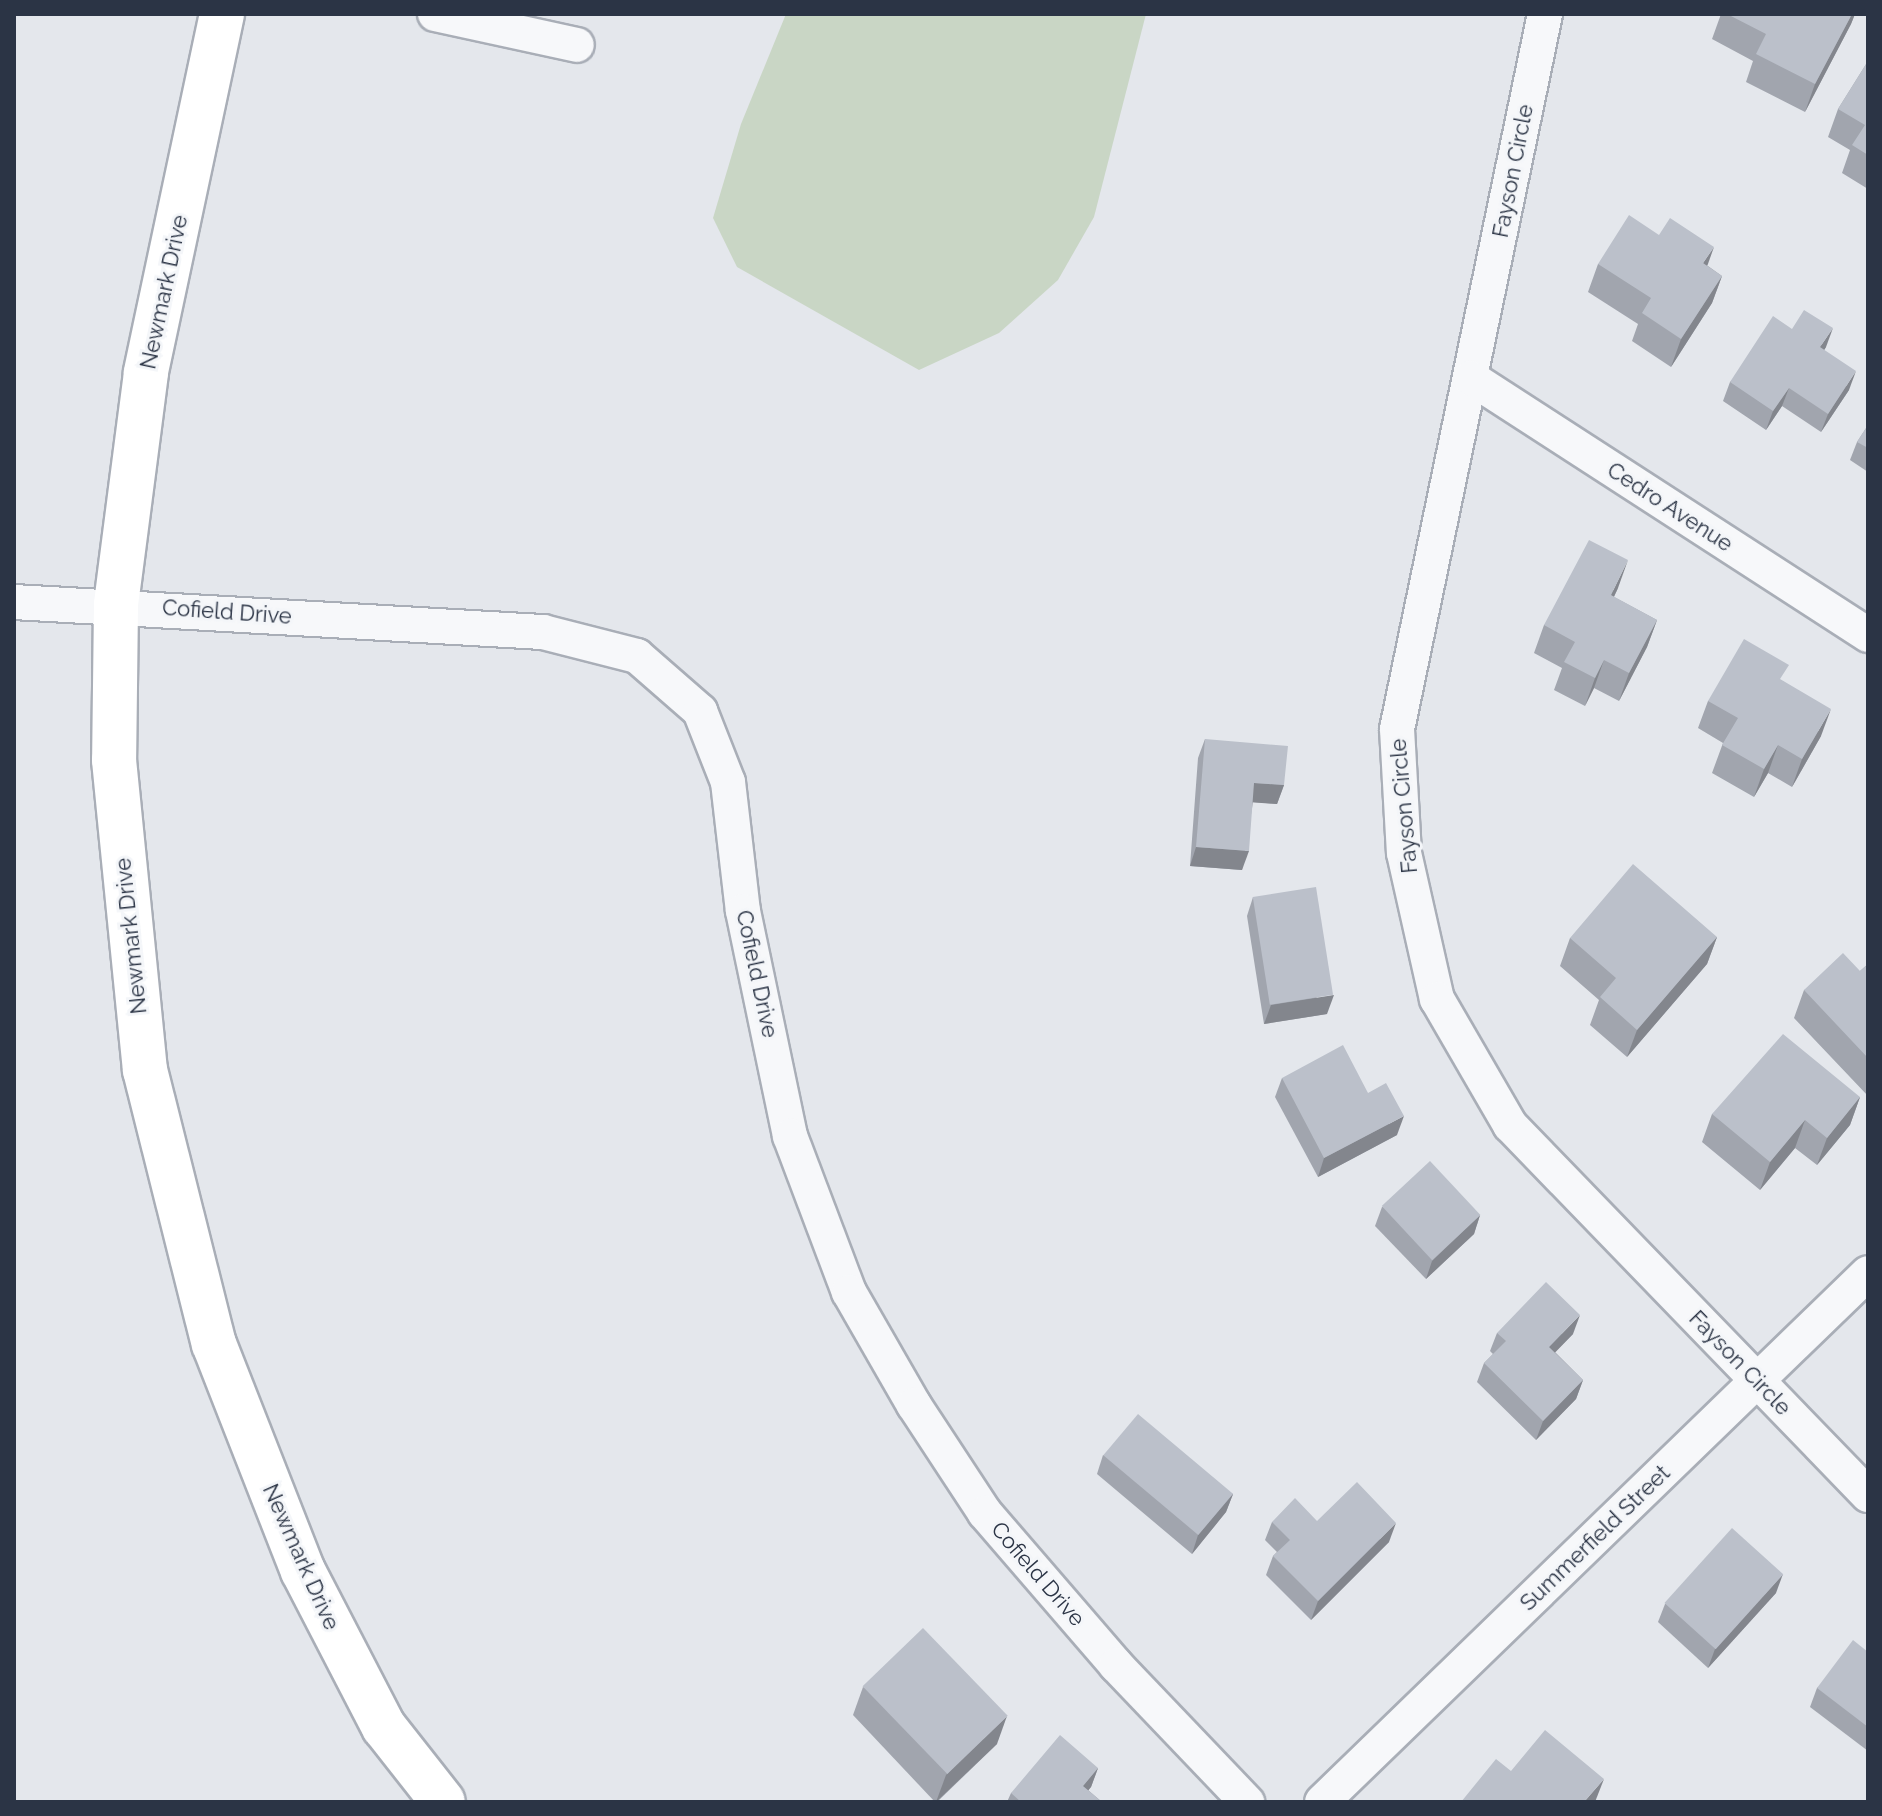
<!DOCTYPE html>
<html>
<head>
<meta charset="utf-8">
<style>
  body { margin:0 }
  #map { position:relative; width:1882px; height:1816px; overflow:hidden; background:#e4e7ec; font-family:Raleway,sans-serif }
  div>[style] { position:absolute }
  .green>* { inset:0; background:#c9d6c5 }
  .roads { filter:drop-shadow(2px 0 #a9aeb7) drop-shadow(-2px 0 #a9aeb7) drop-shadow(0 2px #a9aeb7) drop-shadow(0 -2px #a9aeb7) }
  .street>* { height:34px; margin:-17px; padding:0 17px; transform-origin:17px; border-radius:17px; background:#f7f8fa }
  .secondary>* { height:44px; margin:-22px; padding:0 22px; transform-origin:22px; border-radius:22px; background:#fff }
  .wall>* { inset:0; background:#a1a5ae }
  .shaded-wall>* { inset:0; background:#83868d }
  .building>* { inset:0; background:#bbc0ca; transform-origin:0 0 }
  span { translate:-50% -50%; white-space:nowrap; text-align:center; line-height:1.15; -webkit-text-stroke:6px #f4f6f9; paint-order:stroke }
  .street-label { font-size:22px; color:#2b3445 }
  .frame { position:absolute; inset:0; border:16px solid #2b3445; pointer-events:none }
</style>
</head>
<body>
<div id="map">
  <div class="green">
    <i style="clip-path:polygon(786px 14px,1146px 14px,1094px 217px,1058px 280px,999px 333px,919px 370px,737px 267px,713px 218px,741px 124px)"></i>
  </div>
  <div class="roads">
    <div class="street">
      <i style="left:435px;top:14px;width:145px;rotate:12.3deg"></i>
      <i style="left:1545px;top:14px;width:730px;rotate:101.69deg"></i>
      <i style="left:1397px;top:729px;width:124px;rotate:86.8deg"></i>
      <i style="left:1404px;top:853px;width:150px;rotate:77.3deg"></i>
      <i style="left:1437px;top:999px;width:146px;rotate:59.9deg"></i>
      <i style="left:1510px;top:1125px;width:515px;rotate:45.94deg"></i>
      <i style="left:1471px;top:378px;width:473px;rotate:32.9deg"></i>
      <i style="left:14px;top:602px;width:530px;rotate:3.25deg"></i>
      <i style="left:543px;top:632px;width:97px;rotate:14.3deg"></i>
      <i style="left:637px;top:656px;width:84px;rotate:41.1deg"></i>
      <i style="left:700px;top:711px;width:76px;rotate:68.5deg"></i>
      <i style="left:728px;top:782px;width:130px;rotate:83.4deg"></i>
      <i style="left:743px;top:911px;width:230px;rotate:78.2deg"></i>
      <i style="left:790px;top:1136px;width:167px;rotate:69.3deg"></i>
      <i style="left:849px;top:1292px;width:130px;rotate:60.1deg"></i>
      <i style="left:914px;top:1405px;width:129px;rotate:56.7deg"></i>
      <i style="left:985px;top:1513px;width:201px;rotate:49.2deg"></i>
      <i style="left:1116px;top:1665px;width:190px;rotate:46.3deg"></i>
      <i style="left:1322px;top:1802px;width:760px;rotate:-44.09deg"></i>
    </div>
    <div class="secondary">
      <i style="left:222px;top:14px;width:367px;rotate:102deg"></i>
      <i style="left:146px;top:373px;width:234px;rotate:97.4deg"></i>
      <i style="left:116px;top:605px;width:155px;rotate:90.7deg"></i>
      <i style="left:114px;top:760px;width:312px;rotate:84.3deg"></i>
      <i style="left:145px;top:1070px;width:283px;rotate:75.9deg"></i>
      <i style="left:214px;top:1344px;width:244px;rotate:68.6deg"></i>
      <i style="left:303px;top:1571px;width:176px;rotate:62.6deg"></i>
      <i style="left:384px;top:1727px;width:95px;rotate:51.8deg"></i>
    </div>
  </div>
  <div class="wall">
    <i style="clip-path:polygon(1721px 14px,1855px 14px,1851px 24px,1805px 112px,1746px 82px,1753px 61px,1712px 39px)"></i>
    <i style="clip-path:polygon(1868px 61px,1868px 189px,1842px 173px,1850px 150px,1828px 137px,1838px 109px)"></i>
    <i style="clip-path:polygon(1598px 264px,1708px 266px,1722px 276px,1712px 303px,1671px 367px,1632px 341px,1638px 324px,1588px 292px)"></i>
    <i style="clip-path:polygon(1792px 329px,1826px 347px,1824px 350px,1849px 390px,1821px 432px,1782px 406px,1766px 430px,1723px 401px,1730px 382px)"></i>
    <i style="clip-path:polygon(1868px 425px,1868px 472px,1850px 460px,1857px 442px)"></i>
    <i style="clip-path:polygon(1618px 588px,1614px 597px,1657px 620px,1647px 647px,1619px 701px,1594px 688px,1585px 706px,1554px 690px,1562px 668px,1534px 653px,1544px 625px)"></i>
    <i style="clip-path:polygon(1783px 681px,1821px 736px,1792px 787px,1768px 773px,1754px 797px,1712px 773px,1723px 743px,1698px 728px,1708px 701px)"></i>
    <i style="clip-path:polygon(1205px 739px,1284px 785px,1277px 804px,1253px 802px,1242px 870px,1190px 866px,1198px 758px)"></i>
    <i style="clip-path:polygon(1253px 897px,1327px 1014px,1264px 1024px,1247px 916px)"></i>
    <i style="clip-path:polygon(1717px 937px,1707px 964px,1627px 1057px,1590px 1025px,1599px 1000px,1560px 966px,1570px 938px)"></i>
    <i style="clip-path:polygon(1868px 964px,1868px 1096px,1794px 1018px,1804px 990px,1860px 971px)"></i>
    <i style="clip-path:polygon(1282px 1078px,1368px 1093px,1397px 1135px,1318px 1177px,1275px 1097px)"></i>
    <i style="clip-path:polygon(1860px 1097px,1850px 1125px,1817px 1165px,1795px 1148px,1760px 1190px,1702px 1142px,1712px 1114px)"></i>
    <i style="clip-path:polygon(1382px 1207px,1480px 1215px,1474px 1234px,1426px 1279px,1375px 1226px)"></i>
    <i style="clip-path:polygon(1497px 1333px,1573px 1334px,1555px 1352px,1583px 1380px,1576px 1399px,1536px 1440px,1477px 1382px,1484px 1363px,1493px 1354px,1490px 1351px)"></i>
    <i style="clip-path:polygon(1103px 1455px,1233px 1494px,1226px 1512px,1192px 1554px,1097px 1474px)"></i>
    <i style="clip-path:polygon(1317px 1521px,1389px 1542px,1311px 1620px,1266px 1575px,1273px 1556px,1277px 1552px,1265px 1540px,1272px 1522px)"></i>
    <i style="clip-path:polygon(1776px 1593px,1708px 1668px,1658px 1622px,1665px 1604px)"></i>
    <i style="clip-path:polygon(1868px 1652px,1868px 1751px,1810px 1707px,1817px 1688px)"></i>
    <i style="clip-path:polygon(863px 1687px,997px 1744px,937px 1802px,935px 1802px,853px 1715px)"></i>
    <i style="clip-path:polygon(1098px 1768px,1091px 1787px,1088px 1790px,1102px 1802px,1007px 1802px,1011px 1793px)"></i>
  </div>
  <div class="shaded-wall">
    <i style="clip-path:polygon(1852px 14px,1855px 14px,1851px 24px,1805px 112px,1815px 84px)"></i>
    <i style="clip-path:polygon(1714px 247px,1704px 275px,1703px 263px)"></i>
    <i style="clip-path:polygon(1722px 276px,1712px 303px,1671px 367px,1681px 339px)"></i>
    <i style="clip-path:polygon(1833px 328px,1826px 347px,1814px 366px,1820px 347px)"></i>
    <i style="clip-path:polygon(1856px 371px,1849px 390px,1821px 432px,1828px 414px)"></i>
    <i style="clip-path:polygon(1789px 388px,1782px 406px,1766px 430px,1773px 411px)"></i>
    <i style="clip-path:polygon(1628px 560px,1618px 588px,1601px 623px,1611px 595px)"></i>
    <i style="clip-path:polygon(1657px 620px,1647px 647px,1619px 701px,1629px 673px)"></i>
    <i style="clip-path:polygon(1604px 660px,1594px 688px,1585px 706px,1595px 678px)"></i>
    <i style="clip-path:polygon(1831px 709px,1821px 736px,1792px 787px,1802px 759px)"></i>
    <i style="clip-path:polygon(1778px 745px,1768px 773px,1754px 797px,1764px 769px)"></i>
    <i style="clip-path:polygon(1254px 783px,1284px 785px,1277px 804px,1248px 802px)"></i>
    <i style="clip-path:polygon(1196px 847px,1249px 851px,1242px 870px,1190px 866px)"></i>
    <i style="clip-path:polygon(1717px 937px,1707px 964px,1627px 1057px,1637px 1030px)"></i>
    <i style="clip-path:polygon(1334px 995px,1327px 1014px,1264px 1024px,1271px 1005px)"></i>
    <i style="clip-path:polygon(1860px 1097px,1850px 1125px,1817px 1165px,1827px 1138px)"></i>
    <i style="clip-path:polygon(1404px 1116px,1397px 1135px,1318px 1177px,1324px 1158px)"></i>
    <i style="clip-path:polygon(1805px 1120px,1795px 1148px,1760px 1190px,1770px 1162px)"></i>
    <i style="clip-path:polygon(1480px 1215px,1474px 1234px,1426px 1279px,1432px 1261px)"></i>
    <i style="clip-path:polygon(1580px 1315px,1573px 1334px,1542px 1366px,1549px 1347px)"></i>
    <i style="clip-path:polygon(1583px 1380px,1576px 1399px,1536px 1440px,1543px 1421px)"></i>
    <i style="clip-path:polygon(1233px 1494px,1226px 1512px,1192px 1554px,1198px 1535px)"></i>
    <i style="clip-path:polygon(1396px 1523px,1389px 1542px,1311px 1620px,1318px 1601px)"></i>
    <i style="clip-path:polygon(1783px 1574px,1776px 1593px,1708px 1668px,1715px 1649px)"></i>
    <i style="clip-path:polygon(1007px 1716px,997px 1744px,936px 1802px,946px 1775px)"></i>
    <i style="clip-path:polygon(1098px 1768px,1091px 1787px,1079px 1802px,1083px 1786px)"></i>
    <i style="clip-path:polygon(1604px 1779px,1595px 1802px,1584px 1802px)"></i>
  </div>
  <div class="building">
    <i style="clip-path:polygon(1727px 14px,1852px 14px,1815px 84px,1756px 54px,1766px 34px)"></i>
    <i style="clip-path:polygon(1868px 61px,1868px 155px,1852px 145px,1865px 125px,1838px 109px)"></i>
    <i style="clip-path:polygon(1629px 215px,1659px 235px,1670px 218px,1714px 247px,1703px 263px,1722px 276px,1681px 339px,1642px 313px,1651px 298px,1598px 264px)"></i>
    <i style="clip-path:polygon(1804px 310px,1833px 328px,1820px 347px,1856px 371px,1828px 414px,1789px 388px,1773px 411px,1730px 382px,1773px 316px,1792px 329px)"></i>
    <i style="clip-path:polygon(1868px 425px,1868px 448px,1857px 442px)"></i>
    <i style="clip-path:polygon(1589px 540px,1628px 560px,1611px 595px,1657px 620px,1629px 673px,1604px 660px,1595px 678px,1564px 662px,1575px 642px,1544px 625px)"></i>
    <i style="clip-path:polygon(1744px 639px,1789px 665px,1780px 679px,1831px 709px,1802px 759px,1778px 745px,1764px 769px,1722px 745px,1738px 718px,1708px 701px)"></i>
    <i style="clip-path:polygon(1205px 739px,1288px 746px,1284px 785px,1254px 783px,1249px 851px,1196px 847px)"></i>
    <i style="clip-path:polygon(1633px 864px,1717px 937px,1637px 1030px,1600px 997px,1616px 978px,1570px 938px)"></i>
    <i style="left:1316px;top:887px;width:109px;height:64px;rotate:81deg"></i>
    <i style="clip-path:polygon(1843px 953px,1860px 971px,1868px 964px,1868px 1058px,1804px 990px)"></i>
    <i style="clip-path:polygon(1783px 1034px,1860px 1097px,1827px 1138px,1805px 1120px,1770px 1162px,1712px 1114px)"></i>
    <i style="clip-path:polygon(1343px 1045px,1368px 1093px,1386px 1083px,1404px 1116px,1324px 1158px,1282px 1078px)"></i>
    <i style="left:1430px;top:1161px;width:74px;height:66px;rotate:47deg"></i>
    <i style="clip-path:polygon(1546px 1282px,1580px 1315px,1549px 1347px,1583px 1380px,1543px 1421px,1484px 1363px,1506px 1341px,1497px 1333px)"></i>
    <i style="left:1138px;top:1414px;width:124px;height:54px;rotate:40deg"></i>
    <i style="clip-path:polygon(1357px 1482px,1396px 1523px,1318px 1601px,1273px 1556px,1290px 1540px,1272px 1522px,1295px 1498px,1317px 1521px)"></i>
    <i style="left:1732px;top:1528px;width:69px;height:101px;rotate:42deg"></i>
    <i style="left:923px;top:1628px;width:122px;height:84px;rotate:46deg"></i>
    <i style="clip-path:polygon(1853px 1640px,1868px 1652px,1868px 1727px,1817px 1688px)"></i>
    <i style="clip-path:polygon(1545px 1730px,1604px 1779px,1584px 1802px,1461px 1802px,1496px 1759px,1511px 1771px)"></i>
    <i style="clip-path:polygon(1060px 1735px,1098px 1768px,1083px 1786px,1102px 1802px,1021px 1802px,1011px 1793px)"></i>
  </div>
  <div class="street-label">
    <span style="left:1513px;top:171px;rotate:-79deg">Fayson Circle</span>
    <span style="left:164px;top:292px;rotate:-78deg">Newmark Drive</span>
    <span style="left:1670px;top:507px;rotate:33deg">Cedro Avenue</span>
    <span style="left:227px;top:612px;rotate:4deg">Cofield Drive</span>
    <span style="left:1404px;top:806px;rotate:-95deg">Fayson Circle</span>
    <span style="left:131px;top:936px;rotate:-96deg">Newmark Drive</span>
    <span style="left:757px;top:974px;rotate:78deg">Cofield Drive</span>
    <span style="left:1740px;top:1363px;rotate:46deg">Fayson Circle</span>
    <span style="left:1595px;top:1538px;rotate:-44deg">Summerfield Street</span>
    <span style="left:301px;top:1557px;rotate:66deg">Newmark Drive</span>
    <span style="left:1038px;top:1574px;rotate:49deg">Cofield Drive</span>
  </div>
  <div class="frame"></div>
</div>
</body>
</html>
